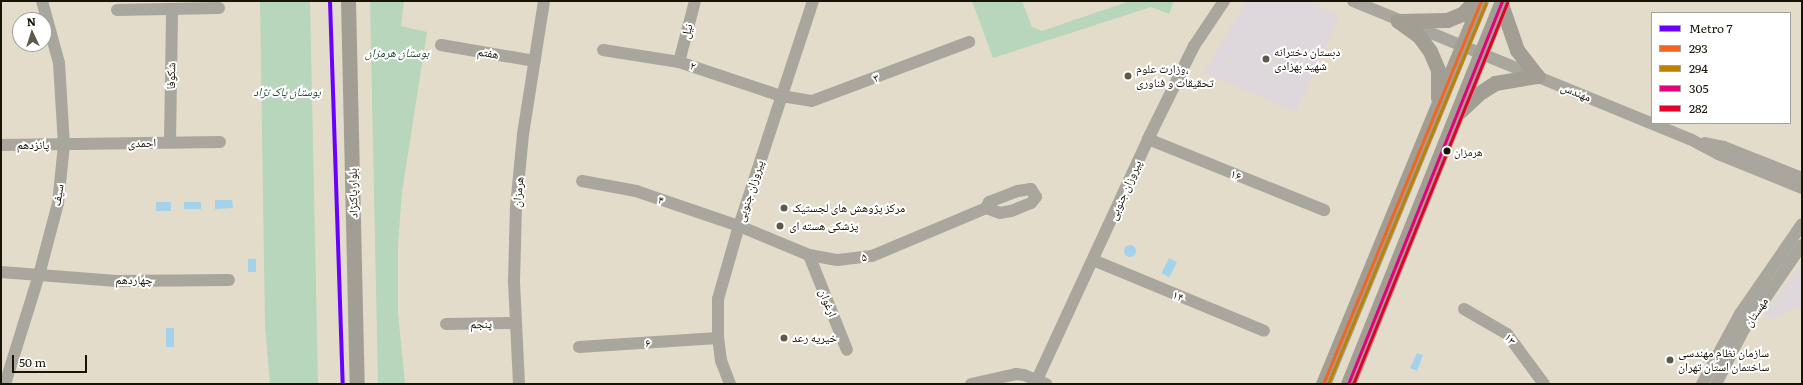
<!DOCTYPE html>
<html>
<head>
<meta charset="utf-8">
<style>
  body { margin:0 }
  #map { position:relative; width:1803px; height:385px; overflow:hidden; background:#e4dcca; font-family:Literata,"Noto Naskh Arabic",serif }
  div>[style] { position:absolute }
  .education>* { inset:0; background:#ded7db }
  .green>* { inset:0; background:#b7d6bb }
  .water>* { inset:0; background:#a4d2ea; transform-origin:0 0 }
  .round { border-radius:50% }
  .minor>* { height:12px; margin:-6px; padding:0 6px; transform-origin:6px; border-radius:6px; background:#a8a69d }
  .major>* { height:15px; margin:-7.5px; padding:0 7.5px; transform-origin:7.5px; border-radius:7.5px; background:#a29e93 }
  .bus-1>* { height:3px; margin:-1.5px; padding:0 1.5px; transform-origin:1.5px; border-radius:1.5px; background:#f26522 }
  .bus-2>* { height:3px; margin:-1.5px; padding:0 1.5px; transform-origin:1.5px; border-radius:1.5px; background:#bf8102 }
  .bus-3>* { height:3px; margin:-1.5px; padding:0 1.5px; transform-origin:1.5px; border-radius:1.5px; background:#e5007d }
  .bus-4>* { height:3px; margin:-1.5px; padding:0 1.5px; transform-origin:1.5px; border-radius:1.5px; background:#e4002b }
  .metro-1>* { height:4px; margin:-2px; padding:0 2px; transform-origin:2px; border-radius:2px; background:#6a00ff }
  .dots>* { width:11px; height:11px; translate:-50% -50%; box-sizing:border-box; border:2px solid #fff; border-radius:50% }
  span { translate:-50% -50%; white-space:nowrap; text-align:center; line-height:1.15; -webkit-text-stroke:4px #fff; paint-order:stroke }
  .bus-label { font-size:11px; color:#181307 }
  .left { translate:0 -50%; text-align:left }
  .street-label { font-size:12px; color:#181307 }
  .poi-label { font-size:12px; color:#181307 }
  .park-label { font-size:12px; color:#214935; font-style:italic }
  .frame { position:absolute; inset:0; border:2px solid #181307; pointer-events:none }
  .legend { position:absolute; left:1651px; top:12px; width:140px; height:112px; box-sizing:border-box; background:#fff; border:1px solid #a3a19c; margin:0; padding:5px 7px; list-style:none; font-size:12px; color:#181307 }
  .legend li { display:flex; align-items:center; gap:8px; height:20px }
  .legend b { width:20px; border:1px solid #a3a19c }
  .north { position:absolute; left:12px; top:12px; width:40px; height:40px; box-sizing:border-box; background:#fff; border:1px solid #a3a19c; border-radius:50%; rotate:356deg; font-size:11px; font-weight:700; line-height:16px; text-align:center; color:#181307 }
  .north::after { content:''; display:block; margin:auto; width:14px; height:18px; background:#5f594b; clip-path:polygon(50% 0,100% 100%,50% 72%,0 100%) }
  .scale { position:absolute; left:12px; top:355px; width:75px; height:18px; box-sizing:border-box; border:2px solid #181307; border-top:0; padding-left:5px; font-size:12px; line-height:14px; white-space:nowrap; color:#181307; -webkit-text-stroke:3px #fff; paint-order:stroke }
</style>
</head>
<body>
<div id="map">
  <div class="education">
    <i style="clip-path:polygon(1246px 1px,1308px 1px,1340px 15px,1296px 112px,1204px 73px)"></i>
    <i style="clip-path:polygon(1802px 263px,1802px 305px,1769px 320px,1765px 313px)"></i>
  </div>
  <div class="green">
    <i style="clip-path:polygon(260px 1px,310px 1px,318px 384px,270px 384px,265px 325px)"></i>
    <i style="clip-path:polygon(370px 1px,404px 1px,401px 26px,427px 32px,402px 192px,398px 245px,398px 313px,405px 384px,378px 384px)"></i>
    <i style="clip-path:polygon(972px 1px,1022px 1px,1032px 27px,1042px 31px,1130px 1px,1174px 1px,1169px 14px,1151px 7px,993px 58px)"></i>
  </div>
  <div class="water">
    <i style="clip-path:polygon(215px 200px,232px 200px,233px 208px,215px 209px)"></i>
    <i style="left:156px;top:202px;width:15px;height:9px"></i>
    <i style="left:201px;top:202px;width:7px;height:17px;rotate:90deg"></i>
    <i class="round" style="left:1124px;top:245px;width:12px;height:12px"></i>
    <i style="left:1169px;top:258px;width:9px;height:17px;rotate:27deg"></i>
    <i style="left:248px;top:259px;width:8px;height:13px"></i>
    <i style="left:166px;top:328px;width:8px;height:19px"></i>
    <i style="clip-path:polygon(1417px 353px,1423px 355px,1417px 371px,1410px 368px)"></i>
  </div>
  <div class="minor">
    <i style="left:1353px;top:1px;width:364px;rotate:22.3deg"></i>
    <i style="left:1690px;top:139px;width:32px;rotate:28deg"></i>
    <i style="left:1718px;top:154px;width:91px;rotate:22deg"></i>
    <i style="left:117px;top:10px;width:102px;rotate:-1.1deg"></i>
    <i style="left:441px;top:45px;width:95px;rotate:9.7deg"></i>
    <i style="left:603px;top:50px;width:77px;rotate:9deg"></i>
    <i style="left:679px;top:62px;width:108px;rotate:18.4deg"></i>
    <i style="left:781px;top:96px;width:31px;rotate:9deg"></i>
    <i style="left:812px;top:101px;width:168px;rotate:-20.6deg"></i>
    <i style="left:679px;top:62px;width:63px;rotate:-75.3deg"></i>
    <i style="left:1148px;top:139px;width:190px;rotate:22deg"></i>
    <i style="left:170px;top:142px;width:133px;rotate:-89.1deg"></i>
    <i style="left:1705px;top:143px;width:19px;rotate:12deg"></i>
    <i style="left:1724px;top:147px;width:84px;rotate:21.7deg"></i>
    <i style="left:1px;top:145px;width:219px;rotate:-0.8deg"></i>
    <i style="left:582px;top:181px;width:55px;rotate:10.5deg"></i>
    <i style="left:636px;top:191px;width:109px;rotate:18.8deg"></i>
    <i style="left:739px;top:226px;width:76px;rotate:22.5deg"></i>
    <i style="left:809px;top:255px;width:29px;rotate:10deg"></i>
    <i style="left:838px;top:260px;width:34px;rotate:-7deg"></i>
    <i style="left:872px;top:256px;width:124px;rotate:-22.8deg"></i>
    <i style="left:986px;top:208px;width:7px;rotate:-63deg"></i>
    <i style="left:989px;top:202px;width:31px;rotate:-21deg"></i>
    <i style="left:1018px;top:191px;width:13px;rotate:-9deg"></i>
    <i style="left:1031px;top:189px;width:9px;rotate:58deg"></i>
    <i style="left:1036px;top:197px;width:8px;rotate:130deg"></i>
    <i style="left:1031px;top:203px;width:22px;rotate:158deg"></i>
    <i style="left:1011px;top:211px;width:11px;rotate:170deg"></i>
    <i style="left:1000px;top:213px;width:15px;rotate:-160deg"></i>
    <i style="left:809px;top:255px;width:102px;rotate:68.2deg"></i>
    <i style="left:1093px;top:260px;width:185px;rotate:22.5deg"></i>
    <i style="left:1px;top:272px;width:116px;rotate:4.4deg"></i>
    <i style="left:117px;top:281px;width:112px;rotate:-0.5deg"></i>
    <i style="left:1464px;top:309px;width:50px;rotate:30.2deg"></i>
    <i style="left:1507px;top:334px;width:62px;rotate:53.5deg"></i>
    <i style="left:446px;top:324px;width:69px;rotate:-0.8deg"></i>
    <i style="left:579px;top:347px;width:139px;rotate:-3.7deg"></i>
    <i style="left:5px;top:384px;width:114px;rotate:-72.7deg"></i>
    <i style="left:39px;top:275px;width:74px;rotate:-75.2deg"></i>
    <i style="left:58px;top:203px;width:58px;rotate:-84.1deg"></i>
    <i style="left:64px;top:145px;width:82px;rotate:-93.5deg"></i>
    <i style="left:59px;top:63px;width:64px;rotate:-105.3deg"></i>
    <i style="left:519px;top:384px;width:102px;rotate:-92.8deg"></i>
    <i style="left:514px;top:282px;width:75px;rotate:-88.5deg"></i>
    <i style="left:516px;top:207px;width:73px;rotate:-84.5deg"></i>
    <i style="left:523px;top:134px;width:135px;rotate:-81deg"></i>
    <i style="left:730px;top:384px;width:25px;rotate:-111deg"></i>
    <i style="left:721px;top:361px;width:23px;rotate:-97deg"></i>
    <i style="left:718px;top:338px;width:39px;rotate:-90deg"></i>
    <i style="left:718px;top:299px;width:76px;rotate:-74deg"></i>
    <i style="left:739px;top:226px;width:237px;rotate:-71.8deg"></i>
    <i style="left:971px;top:384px;width:46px;rotate:-12.5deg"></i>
    <i style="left:1016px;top:374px;width:8px;rotate:7deg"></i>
    <i style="left:1024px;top:375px;width:24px;rotate:22deg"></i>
    <i style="left:1035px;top:384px;width:270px;rotate:-65.2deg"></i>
    <i style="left:1148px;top:139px;width:104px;rotate:-63.7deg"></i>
    <i style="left:1194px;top:46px;width:54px;rotate:-56.3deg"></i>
    <i style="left:1702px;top:384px;width:80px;rotate:-61.5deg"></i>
    <i style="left:1740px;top:314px;width:109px;rotate:-55.4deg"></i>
    <i style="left:1716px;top:384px;width:62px;rotate:-63deg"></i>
    <i style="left:1744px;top:329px;width:102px;rotate:-55.4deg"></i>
  </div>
  <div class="major">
    <i style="left:348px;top:1px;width:383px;rotate:88.7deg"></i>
    <i style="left:1501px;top:4px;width:49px;rotate:70.8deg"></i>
    <i style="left:1517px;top:50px;width:33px;rotate:52deg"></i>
    <i style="left:1398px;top:21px;width:26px;rotate:36deg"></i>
    <i style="left:1419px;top:36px;width:19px;rotate:54deg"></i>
    <i style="left:1430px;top:51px;width:21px;rotate:67deg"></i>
    <i style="left:1438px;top:70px;width:28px;rotate:90deg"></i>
    <i style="left:1398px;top:21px;width:49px;rotate:-1.2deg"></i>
    <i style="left:1447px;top:20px;width:16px;rotate:-22deg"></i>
    <i style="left:1462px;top:14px;width:18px;rotate:-45deg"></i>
    <i style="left:1459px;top:112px;width:26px;rotate:-43deg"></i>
    <i style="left:1478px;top:94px;width:20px;rotate:-33deg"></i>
    <i style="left:1495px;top:83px;width:43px;rotate:-9.5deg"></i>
    <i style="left:1323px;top:384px;width:414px;rotate:-67.6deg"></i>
    <i style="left:1348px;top:384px;width:413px;rotate:-68.1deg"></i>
  </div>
  <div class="bus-1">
    <i style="left:1323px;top:384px;width:414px;rotate:-67.6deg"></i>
  </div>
  <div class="bus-2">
    <i style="left:1328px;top:384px;width:412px;rotate:-67.5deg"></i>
  </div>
  <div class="bus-3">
    <i style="left:1348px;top:384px;width:413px;rotate:-68.1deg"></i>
  </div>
  <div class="bus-4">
    <i style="left:1353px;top:384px;width:411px;rotate:-68deg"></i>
  </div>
  <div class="metro-1">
    <i style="left:330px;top:1px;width:383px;rotate:88.1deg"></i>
  </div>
  <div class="dots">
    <i style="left:1266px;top:59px;background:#5f594b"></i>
    <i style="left:1128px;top:76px;background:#5f594b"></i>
    <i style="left:1447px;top:151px;background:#181307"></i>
    <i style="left:784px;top:208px;background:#5f594b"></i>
    <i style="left:780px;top:226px;background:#5f594b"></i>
    <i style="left:784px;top:338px;background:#5f594b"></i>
    <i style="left:1670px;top:360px;background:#5f594b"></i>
  </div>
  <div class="bus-label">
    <span class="left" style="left:1454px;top:151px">هرمزان</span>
  </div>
  <div class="street-label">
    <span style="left:687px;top:31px;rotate:-75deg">نیل</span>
    <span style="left:488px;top:53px;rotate:9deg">هفتم</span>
    <span style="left:693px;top:66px;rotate:19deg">۲</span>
    <span style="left:171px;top:76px;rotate:-89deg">شکوفا</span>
    <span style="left:876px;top:78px;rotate:-21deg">۳</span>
    <span style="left:1576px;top:92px;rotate:22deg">مهندس</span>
    <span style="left:142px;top:143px;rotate:-2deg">احمدی</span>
    <span style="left:33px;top:145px">پانزدهم</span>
    <span style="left:1236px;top:175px;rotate:22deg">۱۶</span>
    <span style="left:1125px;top:190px;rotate:-66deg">پیروزان جنوبی</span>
    <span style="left:750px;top:191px;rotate:-72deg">پیروزان جنوبی</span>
    <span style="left:518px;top:192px;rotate:-85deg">هرمزان</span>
    <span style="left:353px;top:193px;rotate:-91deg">بلوار پاکنژاد</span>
    <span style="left:58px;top:195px;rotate:-81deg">سیف</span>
    <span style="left:661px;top:200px;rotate:19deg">۴</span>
    <span style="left:864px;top:257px;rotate:-9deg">۵</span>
    <span style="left:134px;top:280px">چهاردهم</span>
    <span style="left:1178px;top:296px;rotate:23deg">۱۴</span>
    <span style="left:828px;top:303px;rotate:68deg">ارغوان</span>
    <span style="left:1756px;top:312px;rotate:-56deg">مهستان</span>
    <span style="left:481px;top:324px;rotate:-1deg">پنجم</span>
    <span style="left:1510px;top:339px;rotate:50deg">۱۳</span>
    <span style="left:648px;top:343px;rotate:-4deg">۶</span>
  </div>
  <div class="poi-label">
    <span class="left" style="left:1274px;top:59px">دبستان دخترانه<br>شهید بهزادی</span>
    <span class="left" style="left:1136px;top:76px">وزارت علوم،<br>تحقیقات و فناوری</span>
    <span class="left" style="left:792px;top:208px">مرکز پژوهش های لجستیک</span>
    <span class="left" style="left:789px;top:226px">پزشکی هسته ای</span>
    <span class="left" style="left:792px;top:338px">خیریه رعد</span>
    <span class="left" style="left:1678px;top:360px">سازمان نظام مهندسی<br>ساختمان استان تهران</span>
  </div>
  <div class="park-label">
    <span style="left:397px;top:53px">بوستان هرمزان</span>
    <span style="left:287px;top:92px">بوستان پاک نژاد</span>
  </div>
  <div class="frame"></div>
  <ul class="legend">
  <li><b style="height:5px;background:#6a00ff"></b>Metro 7</li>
  <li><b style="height:5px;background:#f26522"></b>293</li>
  <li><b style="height:5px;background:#bf8102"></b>294</li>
  <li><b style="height:5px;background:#e5007d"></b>305</li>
  <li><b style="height:5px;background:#e4002b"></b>282</li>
  </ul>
  <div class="north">N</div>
  <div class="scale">50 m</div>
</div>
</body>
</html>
